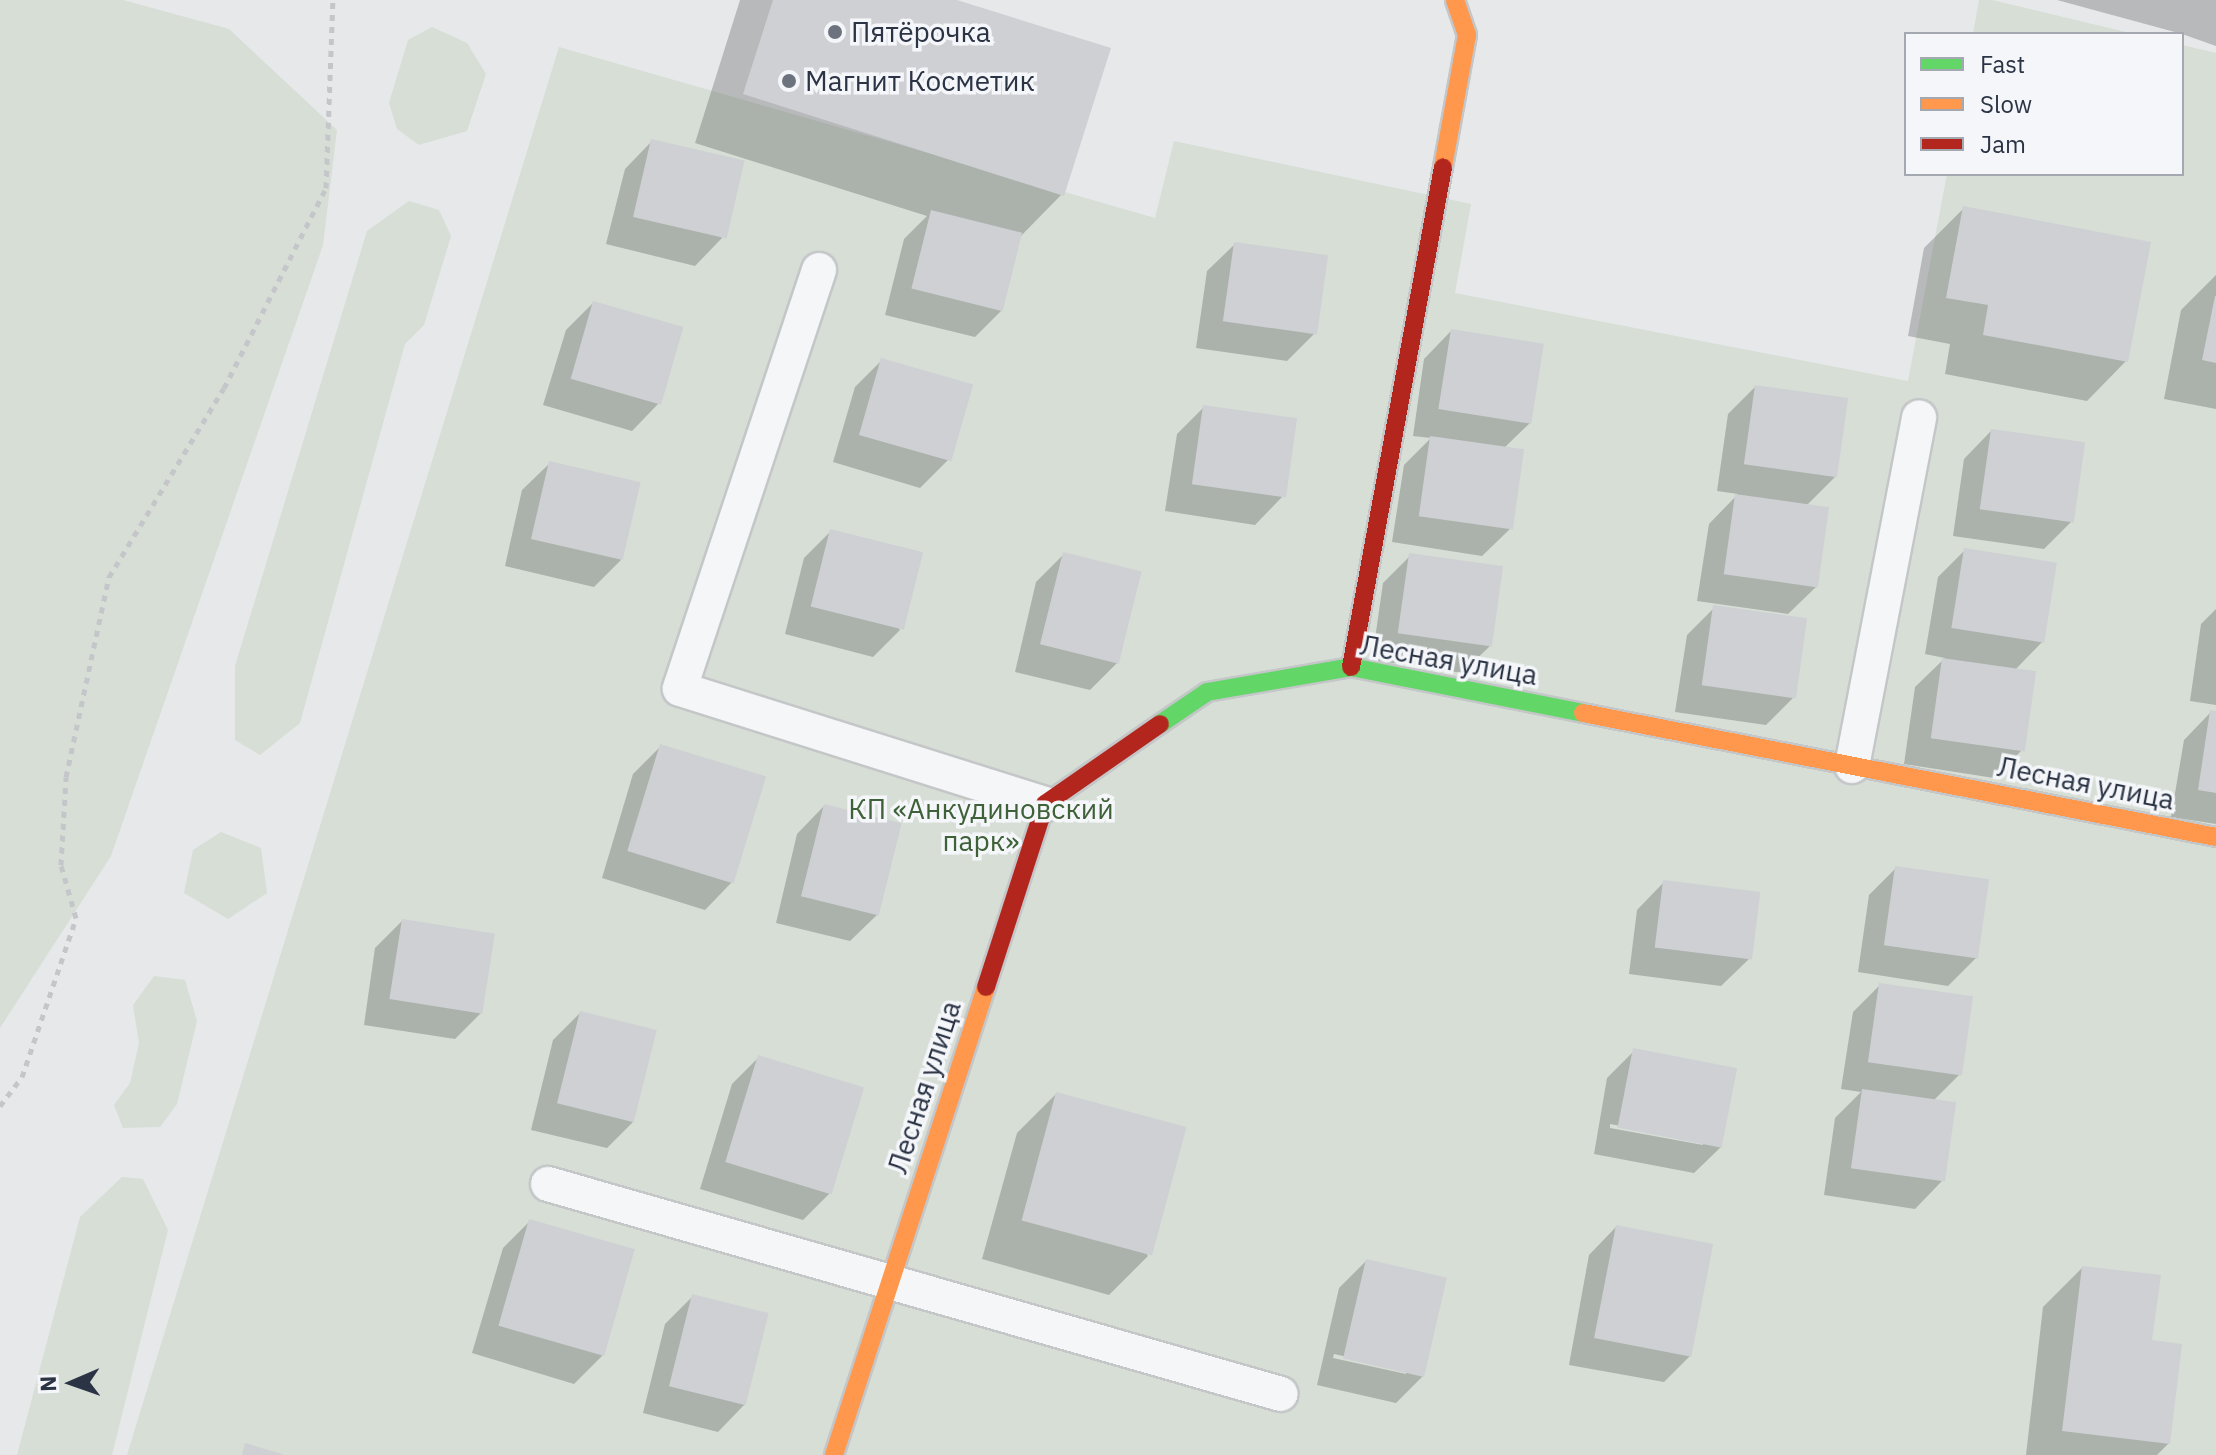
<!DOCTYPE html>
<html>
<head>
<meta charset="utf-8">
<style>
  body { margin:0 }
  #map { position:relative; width:2216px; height:1455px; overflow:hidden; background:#e6e8ea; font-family:"IBM Plex Sans",sans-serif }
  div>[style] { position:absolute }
  .green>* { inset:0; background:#d6ded6 }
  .shadow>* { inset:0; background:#0003 }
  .building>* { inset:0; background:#ced0d3; transform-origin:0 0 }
  .path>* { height:5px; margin-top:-2.5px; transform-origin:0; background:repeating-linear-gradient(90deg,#c5c6ca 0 6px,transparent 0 12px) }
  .roads { filter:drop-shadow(2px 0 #c4c6c8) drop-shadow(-2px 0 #c4c6c8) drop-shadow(0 2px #c4c6c8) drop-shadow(0 -2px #c4c6c8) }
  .lane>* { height:34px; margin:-17px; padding:0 17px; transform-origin:17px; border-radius:17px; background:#f5f6f7 }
  .fast>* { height:18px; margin:-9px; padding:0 9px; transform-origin:9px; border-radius:9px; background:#63d668 }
  .slow>* { height:18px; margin:-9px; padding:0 9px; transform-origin:9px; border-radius:9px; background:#ff974d }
  .jam>* { height:18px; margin:-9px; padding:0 9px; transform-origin:9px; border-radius:9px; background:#b3261e }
  .dots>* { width:22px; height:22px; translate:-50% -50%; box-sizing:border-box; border:4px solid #f4f6f9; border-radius:50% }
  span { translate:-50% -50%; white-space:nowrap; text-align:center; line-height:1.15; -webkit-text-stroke:7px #f4f6f9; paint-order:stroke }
  .poi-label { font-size:28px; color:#2b3445 }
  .left { translate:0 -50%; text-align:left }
  .street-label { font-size:28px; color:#2b3445 }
  .park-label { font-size:28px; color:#3f6138 }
  .legend { position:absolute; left:1904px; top:32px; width:280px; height:144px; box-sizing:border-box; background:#f4f6f9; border:2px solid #a4a8b1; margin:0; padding:10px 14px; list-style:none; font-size:24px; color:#2b3445 }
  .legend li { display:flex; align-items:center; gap:16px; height:40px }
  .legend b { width:40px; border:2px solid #a4a8b1 }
  .north { position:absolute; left:32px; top:1343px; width:80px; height:80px; -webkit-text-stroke:6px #f4f6f9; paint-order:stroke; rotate:268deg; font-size:22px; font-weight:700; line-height:32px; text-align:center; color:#2b3445 }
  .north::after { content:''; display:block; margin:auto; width:28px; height:36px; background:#2b3445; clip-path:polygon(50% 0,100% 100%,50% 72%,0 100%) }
</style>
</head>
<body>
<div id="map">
  <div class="green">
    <i style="clip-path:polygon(0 0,123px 0,229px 29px,337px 130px,323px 245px,111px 856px,0 1028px)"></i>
    <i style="clip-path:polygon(1979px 0,1992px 0,2134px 34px,1973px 34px)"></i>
    <i style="clip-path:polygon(432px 27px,467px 43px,486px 74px,467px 131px,419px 145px,397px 129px,389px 103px,408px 40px)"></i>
    <i style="clip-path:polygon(2182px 45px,2216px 53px,2216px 1455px,127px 1455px,559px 47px,1155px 218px,1174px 141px,1471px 204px,1455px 293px,1908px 381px,1947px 174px,2182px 174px)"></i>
    <i style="clip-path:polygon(409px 201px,439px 210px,451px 236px,424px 325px,405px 344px,300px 723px,260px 755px,235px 740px,235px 666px,367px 231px)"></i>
    <i style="clip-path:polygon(221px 832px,261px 848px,267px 893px,228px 919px,184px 893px,193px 850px)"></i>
    <i style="clip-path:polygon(154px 976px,185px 980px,197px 1021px,177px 1104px,160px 1127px,123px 1128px,114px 1105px,130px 1083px,139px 1043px,133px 1005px)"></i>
    <i style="clip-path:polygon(122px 1177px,143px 1179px,168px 1230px,112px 1455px,17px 1455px,80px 1217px)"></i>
  </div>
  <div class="shadow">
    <i style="clip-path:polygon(740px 0,951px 0,1062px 194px,1019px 238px,1002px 310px,975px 337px,885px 315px,904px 239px,927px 216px,695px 143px)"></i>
    <i style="clip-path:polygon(2057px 0,2216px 0,2216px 46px,2182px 34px)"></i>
    <i style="clip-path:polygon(652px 141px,722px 238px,695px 266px,606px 244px,625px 169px)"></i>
    <i style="clip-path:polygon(1963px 209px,2126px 361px,2087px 401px,1945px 374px,1950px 344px,1908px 336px,1924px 248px)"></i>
    <i style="clip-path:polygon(1235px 244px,1314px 334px,1287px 361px,1196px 348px,1207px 271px)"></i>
    <i style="clip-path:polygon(2216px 275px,2216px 409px,2164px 399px,2181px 310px)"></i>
    <i style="clip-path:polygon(593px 303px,659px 403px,632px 431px,543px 405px,566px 330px)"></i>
    <i style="clip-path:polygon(1451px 331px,1531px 422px,1503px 449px,1510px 529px,1482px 556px,1392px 542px,1404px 465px,1431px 438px,1413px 436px,1424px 359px)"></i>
    <i style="clip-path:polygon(882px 360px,948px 460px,920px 488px,833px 462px,855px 387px)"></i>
    <i style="clip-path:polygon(1755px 387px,1835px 477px,1805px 507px,1816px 587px,1788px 614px,1697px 601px,1709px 524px,1738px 494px,1717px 491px,1728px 414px)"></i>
    <i style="clip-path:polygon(1204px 407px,1282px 497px,1255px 525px,1165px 511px,1177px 434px)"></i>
    <i style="clip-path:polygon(1991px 431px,2071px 522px,2044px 549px,1953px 536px,1964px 459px)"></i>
    <i style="clip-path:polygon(550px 463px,621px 560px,594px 587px,505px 566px,522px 490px)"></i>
    <i style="clip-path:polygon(831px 531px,900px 630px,873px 657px,785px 634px,804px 558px)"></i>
    <i style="clip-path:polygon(1965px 550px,2043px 641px,2014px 671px,2021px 751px,1994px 778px,1904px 764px,1915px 687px,1945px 658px,1925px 654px,1938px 577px)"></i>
    <i style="clip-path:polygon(1064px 554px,1117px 663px,1090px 690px,1015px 672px,1036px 582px)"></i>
    <i style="clip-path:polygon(1410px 556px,1490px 646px,1462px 673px,1372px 660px,1383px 583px)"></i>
    <i style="clip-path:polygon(1714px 608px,1793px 698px,1766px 725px,1675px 712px,1687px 635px)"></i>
    <i style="clip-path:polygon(2216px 609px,2216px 705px,2190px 701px,2201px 624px)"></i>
    <i style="clip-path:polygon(2211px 712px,2216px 713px,2216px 824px,2171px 817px,2184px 740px)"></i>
    <i style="clip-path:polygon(661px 746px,732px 882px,705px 910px,602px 878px,633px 774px)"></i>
    <i style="clip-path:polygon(824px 806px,878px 914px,850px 941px,776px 923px,797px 834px)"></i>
    <i style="clip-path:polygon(1896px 868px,1976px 958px,1948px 986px,1858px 972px,1869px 895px)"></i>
    <i style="clip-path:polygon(1664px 882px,1749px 959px,1721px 986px,1629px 974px,1637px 910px)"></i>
    <i style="clip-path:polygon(402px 921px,482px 1012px,455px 1039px,364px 1025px,375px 948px)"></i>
    <i style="clip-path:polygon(1880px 985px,1959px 1075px,1933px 1101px,1942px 1181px,1915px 1209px,1824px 1195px,1835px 1118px,1861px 1092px,1841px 1089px,1853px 1012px)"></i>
    <i style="clip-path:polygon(580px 1013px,634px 1121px,607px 1148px,531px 1130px,553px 1040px)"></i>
    <i style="clip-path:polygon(evenodd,1634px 1051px,1722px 1146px,1694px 1173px,1594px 1154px,1607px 1078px,1634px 1051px,1610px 1124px,1703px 1141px,1703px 1145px,1610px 1128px,1610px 1124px)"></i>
    <i style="clip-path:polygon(759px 1057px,830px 1193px,803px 1220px,700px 1189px,732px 1084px)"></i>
    <i style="clip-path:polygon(1056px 1094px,1148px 1256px,1109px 1295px,982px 1259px,1017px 1133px)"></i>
    <i style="clip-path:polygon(530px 1221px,633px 1252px,602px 1356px,574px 1384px,472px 1353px,503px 1248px)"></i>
    <i style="clip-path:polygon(1616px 1227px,1691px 1355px,1664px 1382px,1569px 1365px,1589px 1255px)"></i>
    <i style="clip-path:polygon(evenodd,1366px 1261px,1424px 1375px,1396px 1403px,1317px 1385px,1339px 1288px,1366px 1261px,1334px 1354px,1406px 1370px,1406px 1374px,1333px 1358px,1334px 1354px)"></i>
    <i style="clip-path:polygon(2082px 1268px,2150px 1342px,2169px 1443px,2157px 1455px,2026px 1455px,2043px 1307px)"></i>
    <i style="clip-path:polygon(692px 1297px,745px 1404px,718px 1432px,643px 1413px,665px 1324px)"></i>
  </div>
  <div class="building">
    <i style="clip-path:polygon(773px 0,957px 0,1111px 48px,1064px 196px,743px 94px)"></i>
    <i style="left:651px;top:139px;width:96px;height:80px;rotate:13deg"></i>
    <i style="clip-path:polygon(1963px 206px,2151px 242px,2128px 362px,1983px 335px,1988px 305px,1946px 298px)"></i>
    <i style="left:931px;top:210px;width:94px;height:81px;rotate:14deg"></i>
    <i style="left:1234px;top:242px;width:95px;height:80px;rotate:8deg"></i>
    <i style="clip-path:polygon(2215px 296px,2216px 296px,2216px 363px,2202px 360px)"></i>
    <i style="left:593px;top:301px;width:94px;height:81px;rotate:16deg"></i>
    <i style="left:1451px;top:329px;width:94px;height:81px;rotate:9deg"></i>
    <i style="left:881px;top:358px;width:96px;height:80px;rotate:16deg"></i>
    <i style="left:1755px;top:385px;width:94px;height:80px;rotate:8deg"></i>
    <i style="left:1203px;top:405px;width:95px;height:80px;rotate:8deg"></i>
    <i style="left:1991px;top:429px;width:95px;height:81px;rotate:8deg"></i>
    <i style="left:1430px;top:436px;width:95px;height:81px;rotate:8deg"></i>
    <i style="left:549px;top:461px;width:94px;height:80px;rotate:13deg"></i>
    <i style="left:1735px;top:494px;width:95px;height:81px;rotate:8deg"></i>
    <i style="left:830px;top:529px;width:96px;height:80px;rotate:14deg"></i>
    <i style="left:1964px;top:548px;width:94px;height:81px;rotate:9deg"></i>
    <i style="left:1063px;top:552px;width:81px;height:95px;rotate:14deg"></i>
    <i style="left:1409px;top:553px;width:95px;height:81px;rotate:8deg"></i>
    <i style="left:1713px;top:605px;width:95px;height:81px;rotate:8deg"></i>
    <i style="left:1942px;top:658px;width:95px;height:81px;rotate:8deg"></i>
    <i style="clip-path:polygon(2210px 710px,2216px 711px,2216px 793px,2198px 790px)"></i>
    <i style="left:660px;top:744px;width:111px;height:112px;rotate:17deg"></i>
    <i style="left:824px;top:804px;width:80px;height:95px;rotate:14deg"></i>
    <i style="left:1895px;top:866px;width:95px;height:80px;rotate:8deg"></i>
    <i style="left:1663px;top:880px;width:98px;height:68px;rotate:7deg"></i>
    <i style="left:402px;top:919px;width:94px;height:81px;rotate:9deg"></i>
    <i style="left:1879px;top:983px;width:95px;height:80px;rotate:8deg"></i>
    <i style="left:580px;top:1011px;width:79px;height:95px;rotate:14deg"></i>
    <i style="left:1633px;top:1048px;width:106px;height:81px;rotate:11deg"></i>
    <i style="left:758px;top:1055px;width:111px;height:112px;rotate:17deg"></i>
    <i style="left:1862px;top:1089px;width:95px;height:80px;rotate:8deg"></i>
    <i style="left:1056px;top:1092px;width:135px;height:133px;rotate:15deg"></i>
    <i style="left:529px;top:1219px;width:110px;height:111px;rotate:16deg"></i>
    <i style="left:1616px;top:1225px;width:99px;height:115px;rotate:11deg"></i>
    <i style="left:1366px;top:1259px;width:83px;height:102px;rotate:13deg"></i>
    <i style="clip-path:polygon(2082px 1266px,2161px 1275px,2152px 1340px,2182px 1344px,2170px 1444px,2062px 1431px)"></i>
    <i style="left:692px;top:1294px;width:79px;height:95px;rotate:14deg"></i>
    <i style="clip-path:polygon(245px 1443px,282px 1454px,282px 1455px,242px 1455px)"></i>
  </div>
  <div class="path">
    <i style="left:0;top:1106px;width:36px;rotate:-53deg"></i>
    <i style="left:22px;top:1077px;width:168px;rotate:-71.2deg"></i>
    <i style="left:76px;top:918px;width:55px;rotate:-105.8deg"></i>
    <i style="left:61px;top:865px;width:88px;rotate:-86.7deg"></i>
    <i style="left:66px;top:777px;width:205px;rotate:-77.9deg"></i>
    <i style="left:109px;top:577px;width:221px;rotate:-58.7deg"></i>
    <i style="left:224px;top:388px;width:225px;rotate:-63deg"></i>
    <i style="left:326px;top:188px;width:188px;rotate:-87.9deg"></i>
  </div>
  <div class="roads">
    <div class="lane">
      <i style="left:819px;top:270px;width:441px;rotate:108.4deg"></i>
      <i style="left:680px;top:689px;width:383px;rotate:17.5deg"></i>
      <i style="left:1852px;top:766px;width:355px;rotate:-79.1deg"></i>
      <i style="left:548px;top:1184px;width:762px;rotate:15.99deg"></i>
    </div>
    <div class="fast">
      <i style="left:1160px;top:724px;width:57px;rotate:-34.2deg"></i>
      <i style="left:1207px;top:692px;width:146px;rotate:-9.8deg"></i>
      <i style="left:1351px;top:667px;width:237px;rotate:11.2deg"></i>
    </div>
    <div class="slow">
      <i style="left:1443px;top:167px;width:134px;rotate:-79.7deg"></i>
      <i style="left:1467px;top:35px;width:37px;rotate:-109deg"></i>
      <i style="left:1583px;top:713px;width:645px;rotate:11.08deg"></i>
      <i style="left:834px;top:1455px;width:492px;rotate:-72deg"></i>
    </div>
    <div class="jam">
      <i style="left:1351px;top:667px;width:508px;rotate:-79.57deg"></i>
      <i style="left:986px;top:987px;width:192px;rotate:-72.1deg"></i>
      <i style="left:1045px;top:804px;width:140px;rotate:-34.8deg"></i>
    </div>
  </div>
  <div class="dots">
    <i style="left:835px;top:32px;background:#6c737f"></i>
    <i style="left:789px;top:81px;background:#6c737f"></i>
  </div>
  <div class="poi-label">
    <span class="left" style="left:851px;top:32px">Пятёрочка</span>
    <span class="left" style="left:805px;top:81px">Магнит Косметик</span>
  </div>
  <div class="street-label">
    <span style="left:1449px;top:660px;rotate:10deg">Лесная улица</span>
    <span style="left:2086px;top:783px;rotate:11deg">Лесная улица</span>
    <span style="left:924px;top:1087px;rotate:-72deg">Лесная улица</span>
  </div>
  <div class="park-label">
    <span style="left:981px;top:825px">КП «Анкудиновский<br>парк»</span>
  </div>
  <ul class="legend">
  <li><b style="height:10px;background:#63d668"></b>Fast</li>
  <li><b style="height:10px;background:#ff974d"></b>Slow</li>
  <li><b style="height:10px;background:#b3261e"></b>Jam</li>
  </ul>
  <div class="north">N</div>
</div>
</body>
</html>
